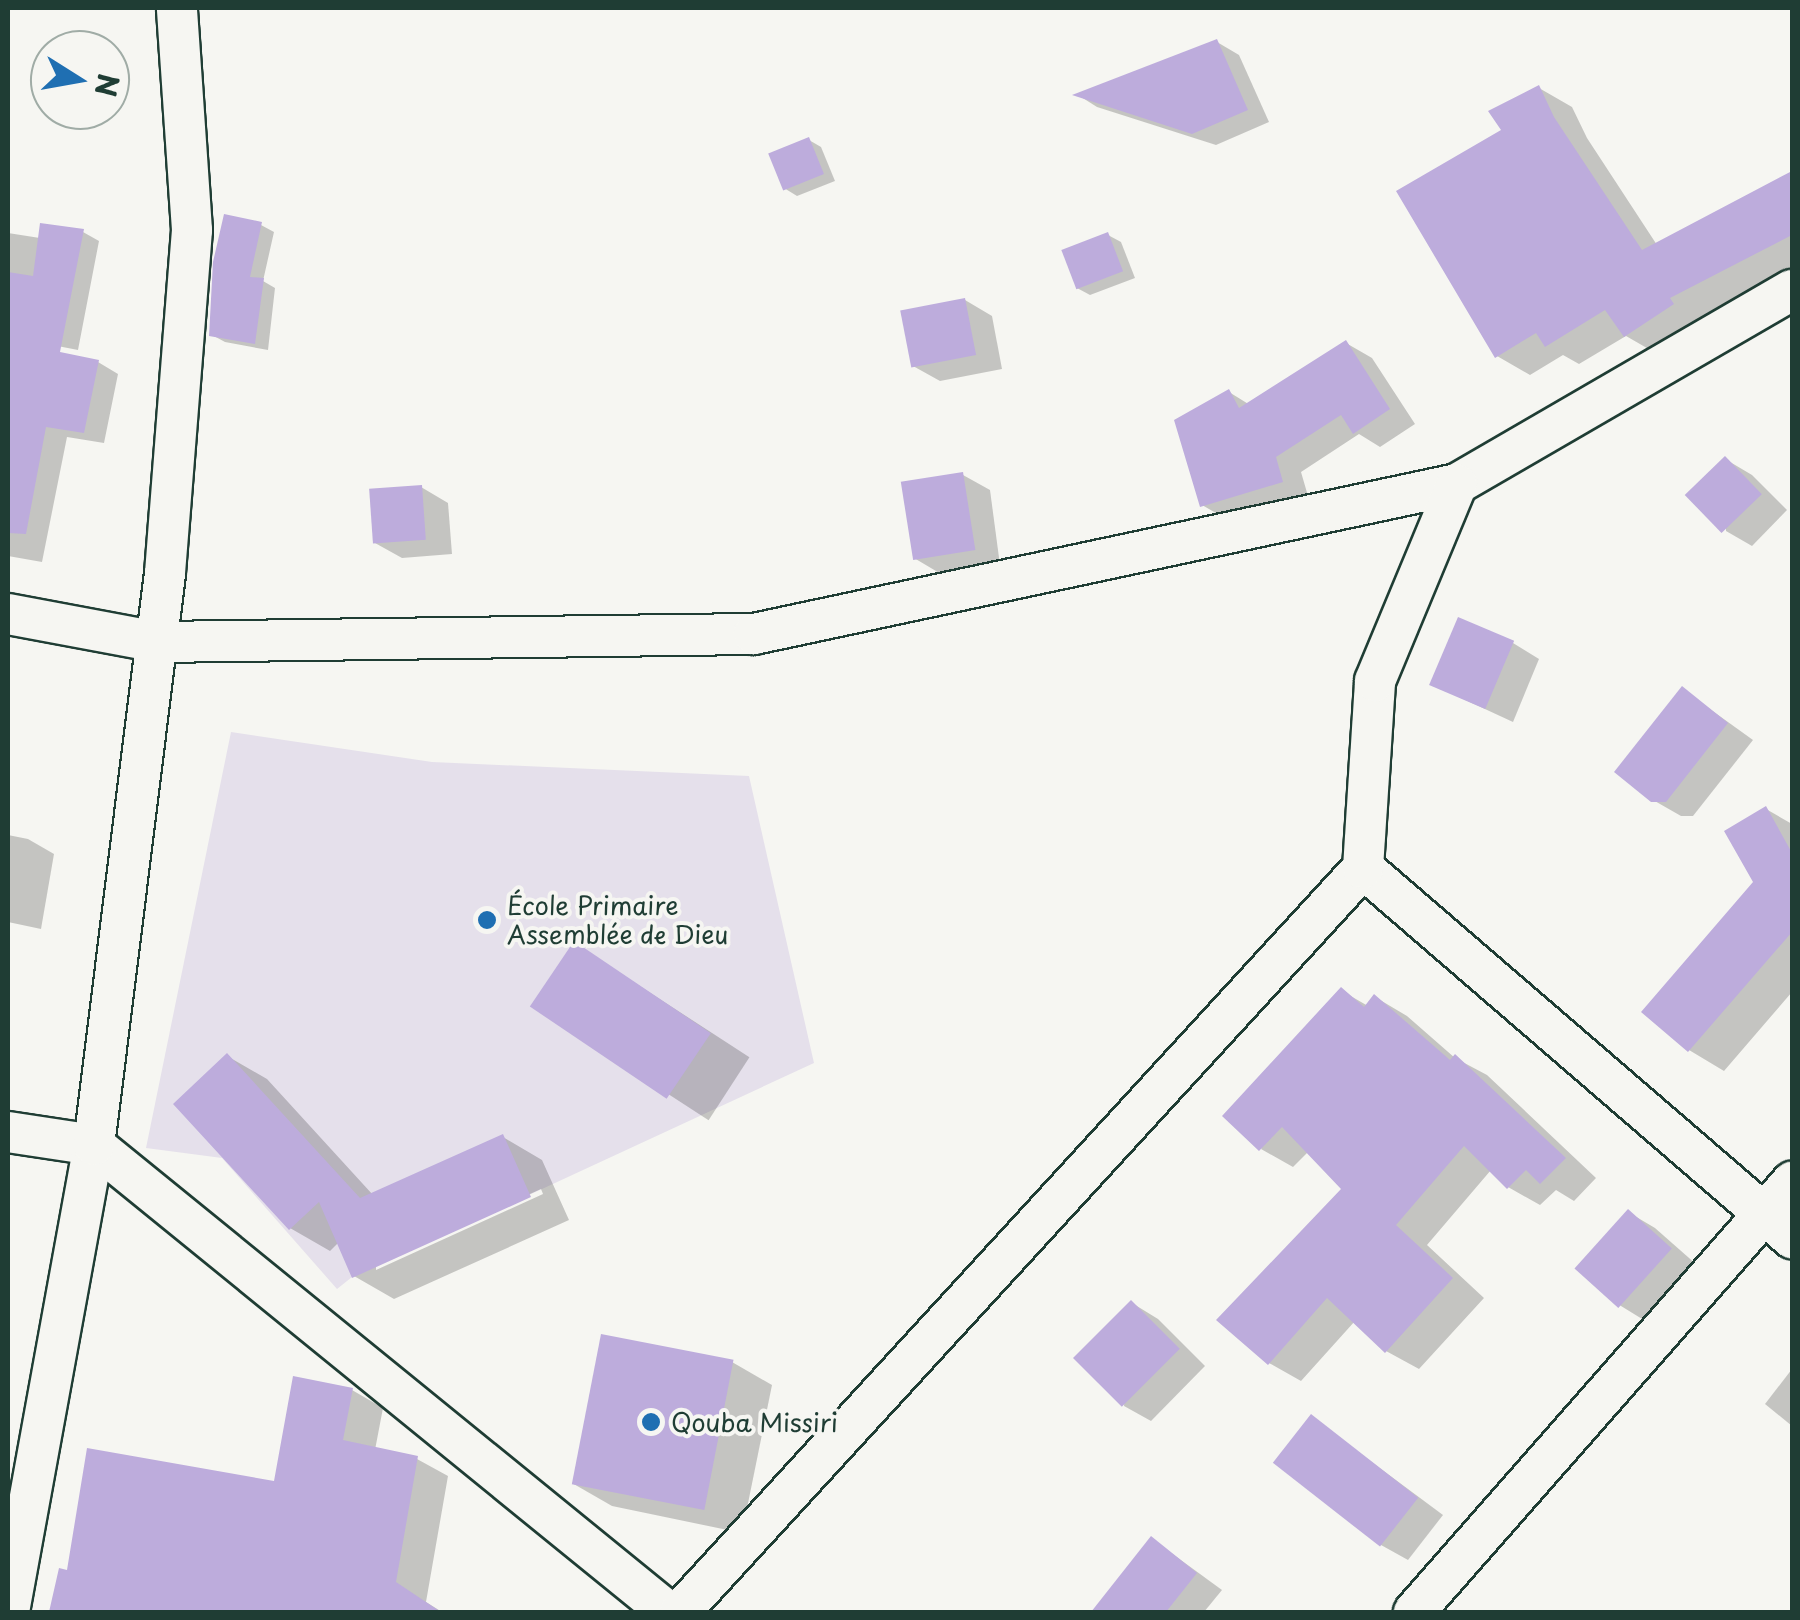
<!DOCTYPE html>
<html>
<head>
<meta charset="utf-8">
<style>
  body { margin:0 }
  #map { position:relative; width:1800px; height:1620px; overflow:hidden; background:#f6f6f2; font-family:"Playpen Sans",sans-serif }
  div>[style] { position:absolute }
  .built>* { inset:0; background:#e5e0eb }
  .shadow>* { inset:0; background:#0003; transform-origin:0 0 }
  .building>* { inset:0; background:#bdacdc; transform-origin:0 0 }
  .roads { filter:drop-shadow(2px 0 #1f3d34) drop-shadow(-2px 0 #1f3d34) drop-shadow(0 2px #1f3d34) drop-shadow(0 -2px #1f3d34) }
  .street>* { height:40px; margin:-20px; padding:0 20px; transform-origin:20px; border-radius:20px; background:#f6f6f2 }
  .dots>* { width:28px; height:28px; translate:-50% -50%; box-sizing:border-box; border:5px solid #f6f6f2; border-radius:50% }
  span { translate:-50% -50%; white-space:nowrap; text-align:center; line-height:1.15; -webkit-text-stroke:8px #f6f6f2; paint-order:stroke }
  .poi-label { font-size:25px; color:#1f3d34 }
  .left { translate:0 -50%; text-align:left }
  .frame { position:absolute; inset:0; border:10px solid #1f3d34; pointer-events:none }
  .north { position:absolute; left:30px; top:30px; width:100px; height:100px; box-sizing:border-box; background:#f6f6f2; border:2px solid #a0aca6; border-radius:50%; rotate:101deg; font-size:28px; font-weight:700; line-height:40px; text-align:center; color:#1f3d34 }
  .north::after { content:''; display:block; margin:auto; width:35px; height:45px; background:#1f6fb2; clip-path:polygon(50% 0,100% 100%,50% 72%,0 100%) }
</style>
</head>
<body>
<div id="map">
  <div class="built">
    <i style="clip-path:polygon(231px 732px,432px 762px,749px 776px,814px 1063px,352px 1277px,337px 1289px,222px 1158px,146px 1148px)"></i>
  </div>
  <div class="shadow">
    <i style="clip-path:polygon(1217px 42px,1239px 55px,1269px 122px,1216px 145px,1097px 107px,1078px 95px)"></i>
    <i style="clip-path:polygon(1539px 88px,1572px 107px,1587px 138px,1657px 245px,1792px 174px,1792px 270px,1701px 318px,1705px 323px,1659px 355px,1626px 336px,1579px 364px,1563px 355px,1530px 375px,1497px 356px,1504px 130px)"></i>
    <i style="clip-path:polygon(809px 140px,821px 147px,835px 181px,797px 196px,784px 188px)"></i>
    <i style="clip-path:polygon(261px 225px,274px 232px,263px 281px,275px 288px,268px 350px,225px 342px,212px 335px)"></i>
    <i style="clip-path:polygon(83px 232px,99px 241px,78px 350px,42px 343px,30px 312px,8px 309px,8px 233px,40px 238px)"></i>
    <i style="clip-path:polygon(1108px 235px,1121px 242px,1135px 278px,1090px 295px,1077px 288px)"></i>
    <i style="clip-path:polygon(965px 300px,992px 316px,1002px 369px,940px 381px,913px 366px)"></i>
    <i style="clip-path:polygon(1346px 343px,1372px 358px,1415px 424px,1380px 447px,1359px 434px,1301px 472px,1308px 496px,1228px 520px,1202px 505px,1229px 392px,1250px 405px)"></i>
    <i style="clip-path:polygon(98px 362px,118px 374px,104px 443px,67px 437px,42px 562px,8px 556px,8px 432px)"></i>
    <i style="clip-path:polygon(1725px 459px,1752px 475px,1787px 510px,1752px 546px,1726px 531px)"></i>
    <i style="clip-path:polygon(963px 475px,990px 490px,1000px 565px,941px 574px,914px 558px)"></i>
    <i style="clip-path:polygon(421px 487px,448px 503px,452px 554px,402px 558px,375px 543px)"></i>
    <i style="clip-path:polygon(1513px 643px,1539px 659px,1513px 722px,1433px 685px)"></i>
    <i style="clip-path:polygon(1682px 689px,1753px 740px,1693px 816px,1681px 816px,1653px 800px)"></i>
    <i style="clip-path:polygon(1766px 809px,1792px 824px,1792px 992px,1724px 1071px,1689px 1050px,1756px 883px)"></i>
    <i style="clip-path:polygon(8px 835px,28px 839px,54px 854px,41px 929px,8px 922px)"></i>
    <i style="left:575px;top:944px;width:208px;height:75px;rotate:33deg"></i>
    <i style="clip-path:polygon(1342px 991px,1368px 1006px,1375px 997px,1407px 1016px,1455px 1058px,1487px 1075px,1596px 1178px,1574px 1201px,1556px 1190px,1540px 1205px,1508px 1187px,1491px 1170px,1427px 1245px,1484px 1298px,1419px 1369px,1386px 1351px,1355px 1321px,1301px 1381px,1269px 1363px,1345px 1190px,1309px 1151px,1293px 1167px,1261px 1149px)"></i>
    <i style="clip-path:polygon(evenodd,227px 1056px,267px 1079px,373px 1195px,503px 1137px,542px 1160px,569px 1220px,394px 1299px,354px 1276px,339px 1242px,330px 1251px,290px 1228px,227px 1056px,541px 1189px,543px 1194px,376px 1270px,376px 1264px,541px 1189px)"></i>
    <i style="clip-path:polygon(1628px 1212px,1655px 1228px,1697px 1265px,1647px 1322px,1621px 1306px,1578px 1268px)"></i>
    <i style="clip-path:polygon(1132px 1303px,1158px 1319px,1205px 1366px,1151px 1421px,1124px 1406px)"></i>
    <i style="clip-path:polygon(732px 1362px,772px 1385px,742px 1533px,612px 1506px,572px 1483px)"></i>
    <i style="clip-path:polygon(1792px 1369px,1792px 1426px,1765px 1404px)"></i>
    <i style="clip-path:polygon(352px 1390px,383px 1408px,375px 1450px,417px 1459px,448px 1476px,426px 1602px,442px 1612px,51px 1612px,61px 1571px,70px 1573px,276px 1484px)"></i>
    <i style="clip-path:polygon(1311px 1417px,1443px 1515px,1408px 1560px,1381px 1545px)"></i>
    <i style="clip-path:polygon(1152px 1539px,1222px 1590px,1204px 1612px,1094px 1612px)"></i>
  </div>
  <div class="building">
    <i style="clip-path:polygon(1217px 39px,1248px 110px,1192px 134px,1072px 95px)"></i>
    <i style="clip-path:polygon(1539px 85px,1554px 117px,1642px 250px,1792px 171px,1792px 235px,1670px 298px,1674px 304px,1624px 337px,1605px 310px,1545px 347px,1536px 333px,1495px 358px,1396px 191px,1501px 130px,1488px 111px)"></i>
    <i style="left:809px;top:137px;width:40px;height:44px;rotate:68deg"></i>
    <i style="clip-path:polygon(224px 214px,262px 222px,250px 277px,264px 278px,255px 344px,209px 336px,213px 262px)"></i>
    <i style="clip-path:polygon(40px 223px,84px 229px,60px 352px,99px 360px,84px 433px,46px 427px,26px 534px,8px 533px,8px 272px,33px 276px)"></i>
    <i style="left:1108px;top:232px;width:42px;height:50px;rotate:69deg"></i>
    <i style="left:965px;top:298px;width:58px;height:66px;rotate:79deg"></i>
    <i style="clip-path:polygon(1346px 340px,1390px 409px,1353px 434px,1341px 415px,1276px 457px,1283px 482px,1200px 507px,1174px 420px,1229px 389px,1239px 408px)"></i>
    <i style="left:1725px;top:456px;width:53px;height:56px;rotate:46deg"></i>
    <i style="left:963px;top:472px;width:79px;height:63px;rotate:81deg"></i>
    <i style="left:422px;top:485px;width:55px;height:53px;rotate:86deg"></i>
    <i style="left:1458px;top:617px;width:61px;height:74px;rotate:23deg"></i>
    <i style="clip-path:polygon(1682px 686px,1728px 723px,1666px 802px,1651px 802px,1614px 772px)"></i>
    <i style="clip-path:polygon(1766px 806px,1792px 853px,1792px 932px,1688px 1052px,1641px 1012px,1753px 882px,1724px 831px)"></i>
    <i style="left:574px;top:941px;width:165px;height:79px;rotate:34deg"></i>
    <i style="clip-path:polygon(1341px 987px,1364px 1007px,1374px 994px,1450px 1060px,1455px 1054px,1566px 1158px,1540px 1184px,1526px 1170px,1507px 1189px,1464px 1146px,1396px 1225px,1453px 1278px,1385px 1353px,1327px 1298px,1268px 1365px,1216px 1320px,1341px 1189px,1282px 1127px,1259px 1151px,1222px 1116px)"></i>
    <i style="clip-path:polygon(227px 1053px,360px 1198px,503px 1134px,531px 1197px,352px 1278px,319px 1202px,289px 1230px,173px 1104px)"></i>
    <i style="left:1628px;top:1209px;width:59px;height:80px;rotate:42deg"></i>
    <i style="left:1131px;top:1300px;width:69px;height:82px;rotate:45deg"></i>
    <i style="left:601px;top:1334px;width:135px;height:153px;rotate:11deg"></i>
    <i style="clip-path:polygon(293px 1376px,353px 1388px,343px 1440px,418px 1456px,396px 1582px,441px 1612px,49px 1612px,59px 1568px,67px 1570px,87px 1448px,274px 1481px)"></i>
    <i style="left:1311px;top:1414px;width:136px;height:62px;rotate:38deg"></i>
    <i style="clip-path:polygon(1151px 1536px,1197px 1573px,1166px 1612px,1091px 1612px)"></i>
  </div>
  <div class="roads">
    <div class="street">
      <i style="left:8px;top:614px;width:152px;rotate:10.6deg"></i>
      <i style="left:157px;top:642px;width:597px;rotate:-0.77deg"></i>
      <i style="left:754px;top:634px;width:719px;rotate:-12.04deg"></i>
      <i style="left:1457px;top:484px;width:387px;rotate:-30.1deg"></i>
      <i style="left:1363px;top:868px;width:567px;rotate:40.78deg"></i>
      <i style="left:8px;top:1132px;width:87px;rotate:8.6deg"></i>
      <i style="left:94px;top:1145px;width:740px;rotate:39.13deg"></i>
      <i style="left:9px;top:1612px;width:475px;rotate:-79.7deg"></i>
      <i style="left:94px;top:1145px;width:576px;rotate:-82.92deg"></i>
      <i style="left:165px;top:573px;width:344px;rotate:-85.5deg"></i>
      <i style="left:192px;top:230px;width:223px;rotate:-93.9deg"></i>
      <i style="left:680px;top:1612px;width:1010px;rotate:-47.45deg"></i>
      <i style="left:1363px;top:868px;width:187px;rotate:-86.3deg"></i>
      <i style="left:1375px;top:681px;width:213px;rotate:-67.4deg"></i>
      <i style="left:1414px;top:1612px;width:573px;rotate:-48.68deg"></i>
    </div>
  </div>
  <div class="dots">
    <i style="left:487px;top:920px;background:#1f6fb2"></i>
    <i style="left:651px;top:1422px;background:#1f6fb2"></i>
  </div>
  <div class="poi-label">
    <span class="left" style="left:507px;top:920px">École Primaire<br>Assemblée de Dieu</span>
    <span class="left" style="left:671px;top:1422px">Qouba Missiri</span>
  </div>
  <div class="frame"></div>
  <div class="north">N</div>
</div>
</body>
</html>
